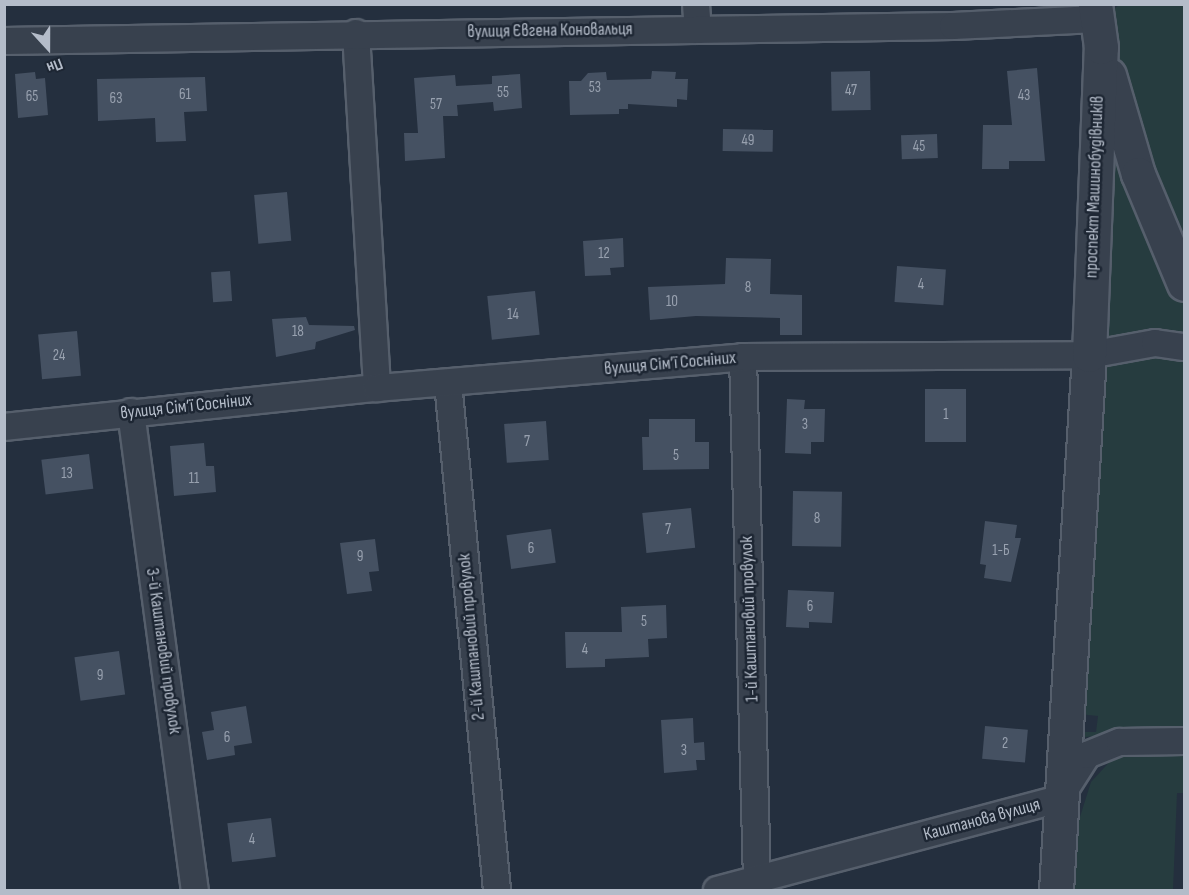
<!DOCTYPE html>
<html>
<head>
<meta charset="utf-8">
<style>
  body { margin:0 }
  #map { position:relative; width:1189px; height:895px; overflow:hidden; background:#242f3e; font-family:"Sofia Sans Condensed",sans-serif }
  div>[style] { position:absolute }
  .green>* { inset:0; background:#263c3f }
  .building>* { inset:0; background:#455162; transform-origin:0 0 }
  .roads { filter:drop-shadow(2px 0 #565f6c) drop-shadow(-2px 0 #565f6c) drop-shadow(0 2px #565f6c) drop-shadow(0 -2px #565f6c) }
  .minor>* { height:26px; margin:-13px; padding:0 13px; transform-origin:13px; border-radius:13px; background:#38414e }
  .tertiary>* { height:33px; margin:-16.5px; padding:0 16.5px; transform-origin:16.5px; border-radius:16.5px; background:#38414e }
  span { translate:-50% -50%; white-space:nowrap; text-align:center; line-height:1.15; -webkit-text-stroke:5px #1d2633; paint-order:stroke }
  .number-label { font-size:15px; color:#98a1af }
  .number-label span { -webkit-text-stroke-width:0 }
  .street-label { font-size:18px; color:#b4bcc9 }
  .frame { position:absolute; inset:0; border:6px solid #b4bcc9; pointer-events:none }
  .north { position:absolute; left:18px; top:18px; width:60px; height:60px; -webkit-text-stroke:4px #1d2633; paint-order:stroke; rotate:159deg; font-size:16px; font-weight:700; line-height:24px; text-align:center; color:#b4bcc9 }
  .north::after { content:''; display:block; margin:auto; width:21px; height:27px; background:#b4bcc9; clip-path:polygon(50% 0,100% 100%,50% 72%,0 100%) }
</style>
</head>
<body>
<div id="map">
  <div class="green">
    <i style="clip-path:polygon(evenodd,1119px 5px,1184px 5px,1184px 728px,1064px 739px,1101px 19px,1119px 5px,1079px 714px,1098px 716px,1096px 732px,1078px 732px,1079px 714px)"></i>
    <i style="clip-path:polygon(1173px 748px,1184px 748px,1184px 793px,1177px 793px,1173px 890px,1067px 890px,1067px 858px,1091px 782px,1116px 755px)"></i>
  </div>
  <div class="building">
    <i style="clip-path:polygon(1037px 68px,1045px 161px,1009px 161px,1009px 169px,982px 169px,983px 125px,1012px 125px,1007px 71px)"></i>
    <i style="clip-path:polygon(652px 71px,676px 72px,675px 79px,688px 79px,687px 100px,677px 99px,677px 107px,628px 104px,628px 109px,619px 109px,619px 114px,570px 115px,569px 81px,581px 81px,588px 73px,606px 72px,607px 80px,651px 79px)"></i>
    <i style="left:870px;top:71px;width:39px;height:39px;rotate:89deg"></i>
    <i style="clip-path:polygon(35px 72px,36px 79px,45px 78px,48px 115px,18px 118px,15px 74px)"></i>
    <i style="clip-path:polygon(520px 74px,522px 108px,494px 111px,493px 102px,457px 105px,458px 116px,443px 116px,445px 158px,405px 161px,404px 133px,418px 133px,414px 78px,455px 75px,456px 86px,492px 84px,492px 76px)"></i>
    <i style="clip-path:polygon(205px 77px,207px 111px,184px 112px,186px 141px,156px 142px,155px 118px,98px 121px,97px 79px)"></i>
    <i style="left:723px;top:129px;width:50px;height:22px;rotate:1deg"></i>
    <i style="left:937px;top:134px;width:24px;height:36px;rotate:88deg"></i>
    <i style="left:287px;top:192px;width:49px;height:33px;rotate:85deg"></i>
    <i style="clip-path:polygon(623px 238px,624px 267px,610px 268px,611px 275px,585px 276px,583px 241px)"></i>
    <i style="clip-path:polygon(726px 258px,771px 259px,770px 294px,802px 295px,802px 335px,780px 335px,780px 318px,696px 316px,650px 320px,648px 287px,725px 284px)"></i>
    <i style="left:897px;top:266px;width:49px;height:36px;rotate:4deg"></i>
    <i style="left:230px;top:271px;width:30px;height:19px;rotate:86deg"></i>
    <i style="left:535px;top:291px;width:44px;height:48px;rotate:84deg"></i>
    <i style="clip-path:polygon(306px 317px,309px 325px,354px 326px,355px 330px,316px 342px,315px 349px,276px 357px,272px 319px)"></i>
    <i style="left:77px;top:331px;width:45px;height:39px;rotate:85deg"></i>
    <i style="left:925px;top:389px;width:41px;height:53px"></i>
    <i style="clip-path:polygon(787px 399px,805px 400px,804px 409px,825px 409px,824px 442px,811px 442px,811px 454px,785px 453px)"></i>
    <i style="clip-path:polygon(649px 419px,695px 419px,695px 442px,709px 442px,709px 469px,643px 470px,642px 437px,649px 437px)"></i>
    <i style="left:546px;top:421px;width:39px;height:42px;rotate:86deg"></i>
    <i style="clip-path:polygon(204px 443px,206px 466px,214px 466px,216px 492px,174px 496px,170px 446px)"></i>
    <i style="left:89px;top:454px;width:35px;height:48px;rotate:83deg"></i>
    <i style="left:793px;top:491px;width:49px;height:55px;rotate:1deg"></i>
    <i style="left:691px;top:508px;width:40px;height:49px;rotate:84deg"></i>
    <i style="clip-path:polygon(985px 521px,1017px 525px,1015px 538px,1021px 538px,1011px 582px,984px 578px,986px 565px,980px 564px)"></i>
    <i style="left:551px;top:529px;width:34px;height:45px;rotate:82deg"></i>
    <i style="clip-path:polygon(375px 539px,379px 571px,369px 572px,372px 591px,347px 594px,340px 543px)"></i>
    <i style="clip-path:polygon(788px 590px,834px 592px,832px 623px,809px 622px,809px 628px,786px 627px)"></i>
    <i style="clip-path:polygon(666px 605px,667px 638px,648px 639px,649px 657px,605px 659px,605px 667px,566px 668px,565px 632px,622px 632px,621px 607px)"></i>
    <i style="left:119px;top:651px;width:44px;height:45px;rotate:82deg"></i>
    <i style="clip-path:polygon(246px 706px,252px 743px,234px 746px,235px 755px,207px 760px,202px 732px,214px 730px,211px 712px)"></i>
    <i style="clip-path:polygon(693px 718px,694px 743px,704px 742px,705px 760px,696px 760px,697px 770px,664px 773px,661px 720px)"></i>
    <i style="left:985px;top:726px;width:43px;height:33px;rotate:5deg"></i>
    <i style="left:271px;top:818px;width:39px;height:44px;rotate:83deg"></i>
  </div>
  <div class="roads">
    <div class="minor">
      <i style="left:696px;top:4px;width:26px;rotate:86deg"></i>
      <i style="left:356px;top:33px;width:356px;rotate:86.6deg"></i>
      <i style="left:4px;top:41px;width:949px;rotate:-0.91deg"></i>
      <i style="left:953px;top:26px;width:143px;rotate:-2.8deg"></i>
      <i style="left:743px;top:357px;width:523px;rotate:88.47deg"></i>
      <i style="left:448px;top:383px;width:509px;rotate:84.48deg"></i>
      <i style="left:131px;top:412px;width:482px;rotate:82.4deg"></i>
      <i style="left:4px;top:427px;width:375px;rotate:-6deg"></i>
      <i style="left:377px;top:388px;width:367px;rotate:-4.8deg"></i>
      <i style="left:743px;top:357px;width:346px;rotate:-0.3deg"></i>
      <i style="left:1089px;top:355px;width:67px;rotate:-10.3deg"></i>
      <i style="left:1155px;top:343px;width:29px;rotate:8deg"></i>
      <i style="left:717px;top:890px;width:354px;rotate:-14.9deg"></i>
      <i style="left:1059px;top:799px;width:52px;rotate:-57.5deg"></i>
      <i style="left:1087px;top:755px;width:35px;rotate:-22deg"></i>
      <i style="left:1120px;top:742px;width:64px;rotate:-0.9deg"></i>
    </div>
    <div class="tertiary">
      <i style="left:1109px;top:75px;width:103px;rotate:73.7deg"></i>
      <i style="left:1138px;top:174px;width:119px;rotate:67.3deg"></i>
      <i style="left:1056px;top:890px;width:536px;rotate:-86.47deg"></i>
      <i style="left:1089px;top:355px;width:308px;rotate:-87.8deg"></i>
      <i style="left:1101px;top:47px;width:43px;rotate:-97.9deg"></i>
    </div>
  </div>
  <div class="number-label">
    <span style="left:595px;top:88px">53</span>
    <span style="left:851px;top:91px">47</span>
    <span style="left:503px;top:93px">55</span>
    <span style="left:185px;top:95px">61</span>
    <span style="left:1024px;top:96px">43</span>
    <span style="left:32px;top:97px">65</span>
    <span style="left:116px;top:99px">63</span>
    <span style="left:436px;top:105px">57</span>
    <span style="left:748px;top:141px">49</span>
    <span style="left:919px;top:147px">45</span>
    <span style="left:604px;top:254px">12</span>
    <span style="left:921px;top:285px">4</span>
    <span style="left:748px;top:288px">8</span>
    <span style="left:672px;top:302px">10</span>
    <span style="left:513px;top:315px">14</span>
    <span style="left:298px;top:332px">18</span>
    <span style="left:59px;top:356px">24</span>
    <span style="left:946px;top:415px">1</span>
    <span style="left:805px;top:425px">3</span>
    <span style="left:527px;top:442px">7</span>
    <span style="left:676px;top:456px">5</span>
    <span style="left:67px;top:474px">13</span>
    <span style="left:194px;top:479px">11</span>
    <span style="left:817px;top:519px">8</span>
    <span style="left:668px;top:530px">7</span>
    <span style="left:531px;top:549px">6</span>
    <span style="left:1001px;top:551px">1-Б</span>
    <span style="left:360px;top:557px">9</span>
    <span style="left:810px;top:607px">6</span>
    <span style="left:644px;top:622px">5</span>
    <span style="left:585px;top:650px">4</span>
    <span style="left:100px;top:676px">9</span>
    <span style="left:227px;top:738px">6</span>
    <span style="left:1005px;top:744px">2</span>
    <span style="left:684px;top:751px">3</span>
    <span style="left:252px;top:840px">4</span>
  </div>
  <div class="street-label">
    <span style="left:550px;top:31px;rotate:-1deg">вулиця Євгена Коновальця</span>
    <span style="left:1095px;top:187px;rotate:-88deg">проспект Машинобудівників</span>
    <span style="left:670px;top:364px;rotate:-5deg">вулиця Сім’ї Сосніних</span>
    <span style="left:186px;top:407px;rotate:-6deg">вулиця Сім’ї Сосніних</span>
    <span style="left:750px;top:619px;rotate:-92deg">1-й Каштановий провулок</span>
    <span style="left:472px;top:637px;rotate:-95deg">2-й Каштановий провулок</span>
    <span style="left:163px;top:651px;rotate:82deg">3-й Каштановий провулок</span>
    <span style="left:982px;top:820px;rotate:-15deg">Каштанова вулиця</span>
  </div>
  <div class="frame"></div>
  <div class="north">Пн</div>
</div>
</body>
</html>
